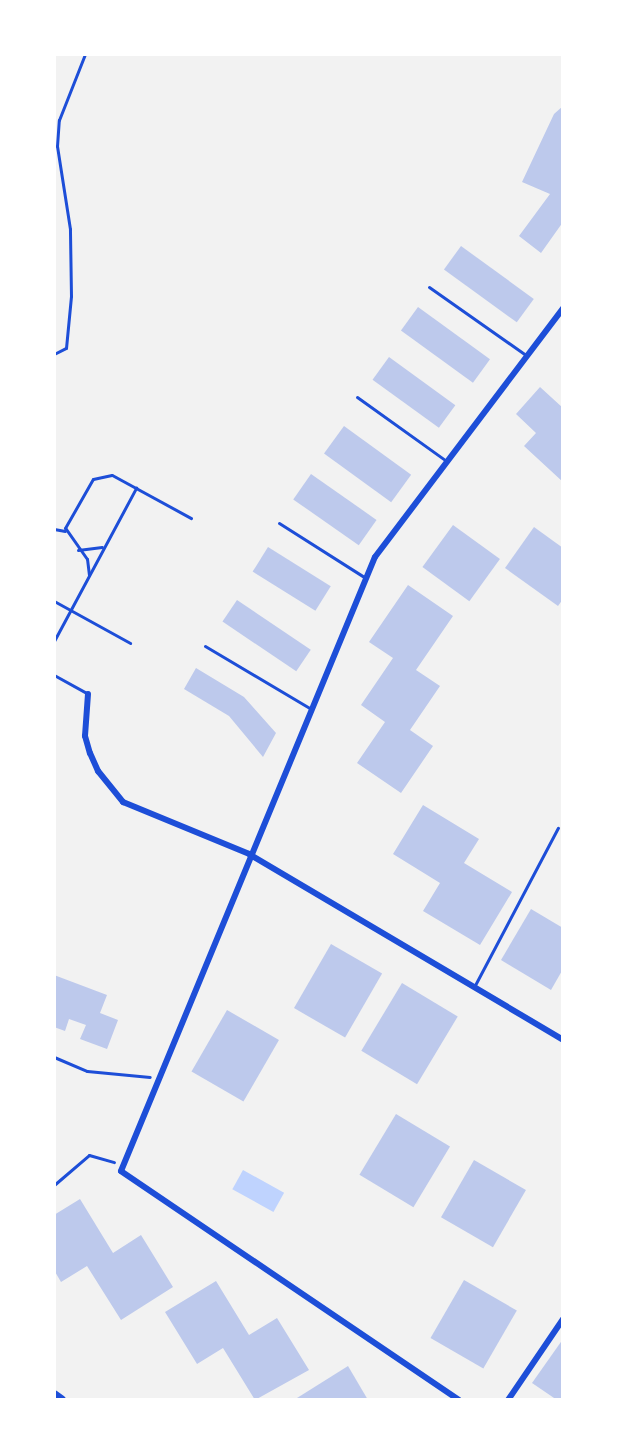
<!DOCTYPE html>
<html>
<head>
<meta charset="utf-8">
<style>
  body { margin:0 }
  #map { position:relative; width:617px; height:1454px; overflow:hidden; background:#f2f2f2; font-family:Figtree,sans-serif }
  div>[style] { position:absolute }
  .water>* { inset:0; background:#bfd3fe; transform-origin:0 0 }
  .building>* { inset:0; background:#bdc9ec; transform-origin:0 0 }
  .path>* { height:3px; margin:-1.5px; padding:0 1.5px; transform-origin:1.5px; border-radius:1.5px; background:#1d4ed8 }
  .service>* { height:3px; margin:-1.5px; padding:0 1.5px; transform-origin:1.5px; border-radius:1.5px; background:#1d4ed8 }
  .minor>* { height:6px; margin:-3px; padding:0 3px; transform-origin:3px; border-radius:3px; background:#1d4ed8 }
  .trunk>* { height:10px; margin:-5px; padding:0 5px; transform-origin:5px; border-radius:5px; background:#1d4ed8 }
  span { translate:-50% -50%; white-space:nowrap; text-align:center; line-height:1.15; -webkit-text-stroke:7px #fff; paint-order:stroke }
  .frame { position:absolute; inset:0; border:56px solid #fff; pointer-events:none }
</style>
</head>
<body>
<div id="map">
  <div class="water">
    <i style="left:243px;top:1170px;width:47px;height:22px;rotate:29deg"></i>
  </div>
  <div class="building">
    <i style="clip-path:polygon(563px 106px,563px 222px,541px 253px,519px 236px,550px 194px,522px 182px,554px 114px)"></i>
    <i style="left:461px;top:246px;width:90px;height:29px;rotate:36deg"></i>
    <i style="left:418px;top:307px;width:89px;height:29px;rotate:36deg"></i>
    <i style="left:389px;top:357px;width:82px;height:28px;rotate:36deg"></i>
    <i style="clip-path:polygon(540px 387px,563px 408px,563px 482px,524px 446px,536px 433px,516px 414px)"></i>
    <i style="left:344px;top:426px;width:83px;height:34px;rotate:36deg"></i>
    <i style="left:311px;top:474px;width:80px;height:31px;rotate:35deg"></i>
    <i style="left:453px;top:525px;width:58px;height:52px;rotate:36deg"></i>
    <i style="clip-path:polygon(534px 527px,563px 548px,563px 599px,558px 606px,505px 568px)"></i>
    <i style="left:268px;top:547px;width:74px;height:29px;rotate:32deg"></i>
    <i style="clip-path:polygon(408px 585px,453px 616px,416px 670px,440px 686px,410px 730px,433px 746px,401px 793px,357px 763px,385px 722px,361px 705px,393px 658px,369px 642px)"></i>
    <i style="left:237px;top:600px;width:89px;height:26px;rotate:34deg"></i>
    <i style="clip-path:polygon(196px 668px,244px 697px,276px 733px,263px 757px,229px 716px,184px 689px)"></i>
    <i style="clip-path:polygon(423px 805px,479px 839px,464px 863px,512px 892px,480px 945px,423px 911px,440px 883px,393px 854px)"></i>
    <i style="clip-path:polygon(531px 909px,563px 928px,563px 969px,551px 990px,501px 960px)"></i>
    <i style="left:331px;top:944px;width:59px;height:74px;rotate:30deg"></i>
    <i style="clip-path:polygon(54px 975px,107px 995px,100px 1013px,118px 1020px,107px 1049px,80px 1039px,86px 1025px,69px 1019px,65px 1031px,54px 1027px)"></i>
    <i style="left:402px;top:983px;width:65px;height:79px;rotate:31deg"></i>
    <i style="left:227px;top:1010px;width:60px;height:71px;rotate:30deg"></i>
    <i style="left:396px;top:1114px;width:63px;height:71px;rotate:31deg"></i>
    <i style="left:474px;top:1160px;width:60px;height:66px;rotate:30deg"></i>
    <i style="clip-path:polygon(80px 1199px,113px 1253px,141px 1235px,173px 1287px,121px 1320px,87px 1266px,61px 1282px,54px 1270px,54px 1215px)"></i>
    <i style="left:464px;top:1280px;width:61px;height:67px;rotate:30deg"></i>
    <i style="clip-path:polygon(216px 1281px,249px 1335px,277px 1318px,309px 1370px,255px 1400px,223px 1348px,197px 1364px,165px 1312px)"></i>
    <i style="clip-path:polygon(563px 1339px,563px 1400px,557px 1400px,532px 1383px)"></i>
    <i style="clip-path:polygon(348px 1366px,368px 1400px,298px 1400px,297px 1398px)"></i>
  </div>
  <div class="path">
    <i style="left:54px;top:354px;width:13px;rotate:-27deg"></i>
    <i style="left:66px;top:348px;width:52px;rotate:-84.5deg"></i>
    <i style="left:71px;top:296px;width:67px;rotate:-90.9deg"></i>
    <i style="left:70px;top:229px;width:84px;rotate:-98.9deg"></i>
    <i style="left:57px;top:146px;width:26px;rotate:-86deg"></i>
    <i style="left:59px;top:120px;width:71px;rotate:-68.5deg"></i>
    <i style="left:54px;top:1057px;width:36px;rotate:23deg"></i>
    <i style="left:87px;top:1071px;width:63px;rotate:5.4deg"></i>
    <i style="left:54px;top:1185px;width:46px;rotate:-40.6deg"></i>
    <i style="left:89px;top:1155px;width:26px;rotate:16deg"></i>
  </div>
  <div class="service">
    <i style="left:429px;top:287px;width:120px;rotate:35.1deg"></i>
    <i style="left:357px;top:397px;width:108px;rotate:35.6deg"></i>
    <i style="left:279px;top:523px;width:101px;rotate:32.4deg"></i>
    <i style="left:54px;top:529px;width:11px;rotate:10deg"></i>
    <i style="left:78px;top:550px;width:24px;rotate:-7deg"></i>
    <i style="left:89px;top:575px;width:16px;rotate:-97deg"></i>
    <i style="left:87px;top:559px;width:38px;rotate:-125deg"></i>
    <i style="left:65px;top:528px;width:56px;rotate:-60.3deg"></i>
    <i style="left:93px;top:479px;width:19px;rotate:-12deg"></i>
    <i style="left:112px;top:475px;width:90px;rotate:28.6deg"></i>
    <i style="left:54px;top:601px;width:87px;rotate:28.9deg"></i>
    <i style="left:54px;top:641px;width:174px;rotate:-61.8deg"></i>
    <i style="left:205px;top:646px;width:123px;rotate:30.7deg"></i>
    <i style="left:54px;top:675px;width:39px;rotate:29deg"></i>
    <i style="left:474px;top:987px;width:180px;rotate:-62.2deg"></i>
  </div>
  <div class="minor">
    <i style="left:88px;top:694px;width:42px;rotate:94.1deg"></i>
    <i style="left:85px;top:736px;width:18px;rotate:74deg"></i>
    <i style="left:90px;top:753px;width:20px;rotate:66deg"></i>
    <i style="left:98px;top:771px;width:40px;rotate:51deg"></i>
    <i style="left:123px;top:802px;width:136px;rotate:22.4deg"></i>
    <i style="left:249px;top:854px;width:365px;rotate:30.6deg"></i>
    <i style="left:459px;top:1400px;width:408px;rotate:-145.9deg"></i>
    <i style="left:121px;top:1171px;width:664px;rotate:-67.53deg"></i>
    <i style="left:375px;top:557px;width:312px;rotate:-52.9deg"></i>
    <i style="left:508px;top:1400px;width:98px;rotate:-55.8deg"></i>
  </div>
  <div class="trunk">
    <i style="left:54px;top:1395px;width:9px;rotate:36deg"></i>
  </div>
  <div class="frame"></div>
</div>
</body>
</html>
